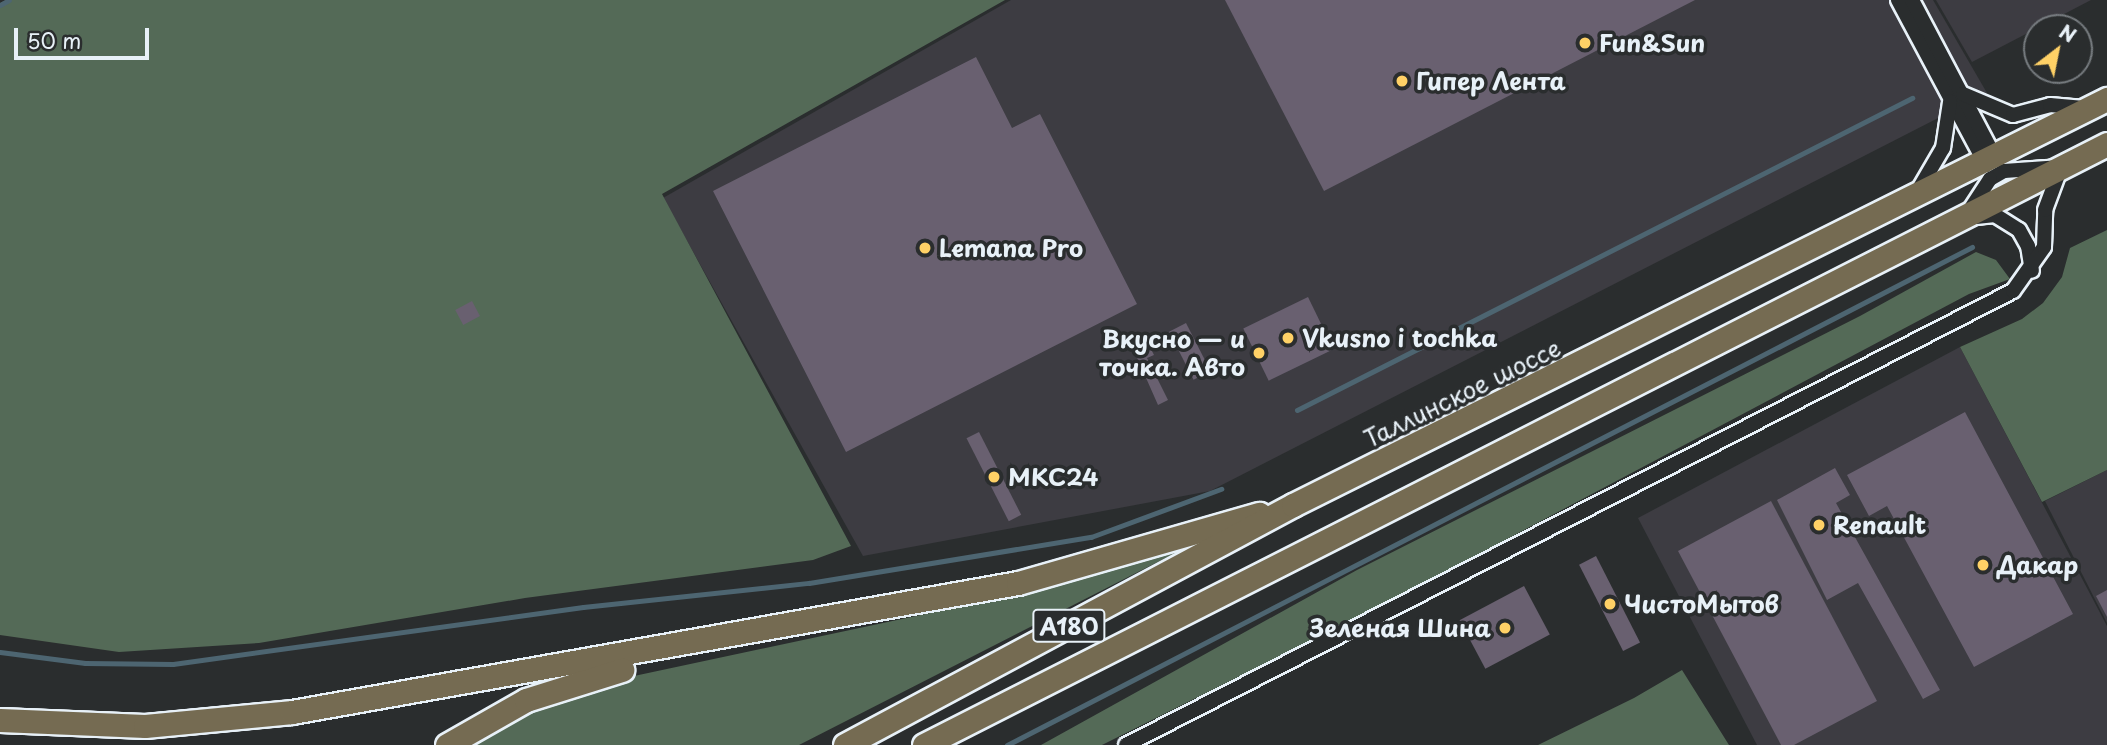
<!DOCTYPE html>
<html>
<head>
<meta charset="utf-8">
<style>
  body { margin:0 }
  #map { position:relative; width:2107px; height:745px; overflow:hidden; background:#2a2d2e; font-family:"Playpen Sans",sans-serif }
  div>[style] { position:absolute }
  .built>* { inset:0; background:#3d3c42 }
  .green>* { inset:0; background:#546a57 }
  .stream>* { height:5px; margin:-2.5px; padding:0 2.5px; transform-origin:2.5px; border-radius:2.5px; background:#4d6571 }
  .building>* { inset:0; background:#696070; transform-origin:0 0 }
  .roads { filter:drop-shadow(2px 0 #e8f1f8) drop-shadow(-2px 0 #e8f1f8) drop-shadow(0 2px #e8f1f8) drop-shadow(0 -2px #e8f1f8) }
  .minor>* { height:14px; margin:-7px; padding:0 7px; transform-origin:7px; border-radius:7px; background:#2a2d2e }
  .primary>* { height:23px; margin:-11.5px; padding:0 11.5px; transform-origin:11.5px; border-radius:11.5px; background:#756b52 }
  .dots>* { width:19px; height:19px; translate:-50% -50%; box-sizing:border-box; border:4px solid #2a2d2e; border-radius:50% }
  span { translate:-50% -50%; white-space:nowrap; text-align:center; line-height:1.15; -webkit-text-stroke:7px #2a2d2e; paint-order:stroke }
  .shield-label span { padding:2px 5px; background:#2a2d2e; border:2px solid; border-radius:5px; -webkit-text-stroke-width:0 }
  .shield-label { font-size:23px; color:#e8f1f8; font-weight:700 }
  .poi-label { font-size:24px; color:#e8f1f8; font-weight:700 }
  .left { translate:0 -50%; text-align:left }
  .right { translate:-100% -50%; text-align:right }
  .street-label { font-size:24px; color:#e8f1f8 }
  .north { position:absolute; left:2023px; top:14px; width:70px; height:70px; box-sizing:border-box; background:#2a2d2e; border:2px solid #767b7f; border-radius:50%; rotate:32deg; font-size:19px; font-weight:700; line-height:28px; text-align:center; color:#e8f1f8 }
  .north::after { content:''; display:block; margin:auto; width:24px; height:32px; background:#ffd166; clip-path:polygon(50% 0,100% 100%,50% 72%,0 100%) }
  .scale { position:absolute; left:14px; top:28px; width:135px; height:32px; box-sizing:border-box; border:4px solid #e8f1f8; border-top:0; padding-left:9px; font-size:21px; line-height:24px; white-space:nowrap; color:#e8f1f8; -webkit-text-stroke:5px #2a2d2e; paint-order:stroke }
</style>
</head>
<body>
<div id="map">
  <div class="built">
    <i style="clip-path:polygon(1011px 0,1933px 0,1987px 93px,1210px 491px,863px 556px,663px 198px)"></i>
    <i style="clip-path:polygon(1936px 0,2091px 0,1972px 62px)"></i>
    <i style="clip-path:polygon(1960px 347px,2107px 626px,2107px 745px,1757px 745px,1638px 518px)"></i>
    <i style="clip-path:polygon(2107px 470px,2107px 623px,2045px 501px)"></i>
  </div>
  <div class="green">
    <i style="clip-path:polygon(6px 0,1005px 0,662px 194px,851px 546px,813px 560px,525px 598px,259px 643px,119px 652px,0 635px,0 3px)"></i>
    <i style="clip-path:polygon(2107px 230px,2107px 470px,2042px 502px,1960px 347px,2022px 319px,2043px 303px,2062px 277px,2070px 248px)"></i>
    <i style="clip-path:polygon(1976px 252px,1996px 260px,2010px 279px,1969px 294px,1392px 600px,1102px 745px,1041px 745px,1357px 570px,1860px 316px)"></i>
    <i style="clip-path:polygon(1182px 541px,1185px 548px,799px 745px,475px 745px,526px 713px,620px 679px,1052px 587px)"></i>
    <i style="clip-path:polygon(1682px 670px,1729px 745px,1538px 745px,1634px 698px)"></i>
  </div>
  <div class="stream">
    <i style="left:0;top:5px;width:10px;rotate:-29deg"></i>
    <i style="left:1297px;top:410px;width:690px;rotate:-26.9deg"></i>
    <i style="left:0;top:652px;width:86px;rotate:7.4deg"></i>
    <i style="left:85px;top:663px;width:88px;rotate:0.7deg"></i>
    <i style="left:173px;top:664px;width:414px;rotate:-7.9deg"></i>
    <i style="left:583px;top:607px;width:227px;rotate:-6.1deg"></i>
    <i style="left:809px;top:583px;width:286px;rotate:-9.3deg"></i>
    <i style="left:1091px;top:537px;width:139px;rotate:-20.3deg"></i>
    <i style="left:1007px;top:745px;width:1086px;rotate:-27.3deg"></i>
  </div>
  <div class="building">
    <i style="clip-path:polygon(1225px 0,1695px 0,1324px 191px)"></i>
    <i style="clip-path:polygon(976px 57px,1012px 128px,1040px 114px,1137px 304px,846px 452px,713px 191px)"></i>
    <i style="left:1308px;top:297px;width:58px;height:72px;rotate:64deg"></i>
    <i style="left:472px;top:301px;width:17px;height:19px;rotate:62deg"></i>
    <i style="left:1186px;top:323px;width:54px;height:19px;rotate:63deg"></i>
    <i style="clip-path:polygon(1145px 337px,1154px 355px,1147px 358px,1168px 400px,1158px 405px,1131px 344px)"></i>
    <i style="clip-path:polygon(1965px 412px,2073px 614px,1974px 667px,1887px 506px,1869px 516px,1847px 475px)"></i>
    <i style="left:979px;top:432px;width:93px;height:14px;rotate:63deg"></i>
    <i style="clip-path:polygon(1835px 468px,1850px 495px,1836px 503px,1940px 690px,1923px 699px,1858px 583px,1827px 600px,1777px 500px)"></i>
    <i style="clip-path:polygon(1771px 501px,1877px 701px,1794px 745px,1781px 745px,1678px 551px)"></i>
    <i style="left:1596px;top:556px;width:97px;height:19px;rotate:63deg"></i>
    <i style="left:1524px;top:586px;width:55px;height:73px;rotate:62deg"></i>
    <i style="clip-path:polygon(2107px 590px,2107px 617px,2096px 596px)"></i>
  </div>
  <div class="roads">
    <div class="minor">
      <i style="left:1898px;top:0;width:187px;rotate:61.9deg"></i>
      <i style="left:1912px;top:0;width:180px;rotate:62.2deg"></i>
      <i style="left:1963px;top:94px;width:54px;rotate:22.8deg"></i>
      <i style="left:2013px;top:115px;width:38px;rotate:-15deg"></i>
      <i style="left:2050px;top:105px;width:34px;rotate:5deg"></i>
      <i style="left:1919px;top:189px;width:48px;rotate:-59.7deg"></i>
      <i style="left:1943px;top:148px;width:47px;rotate:-81.3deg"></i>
      <i style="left:1976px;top:217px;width:19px;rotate:-6deg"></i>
      <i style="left:1995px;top:215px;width:28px;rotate:32deg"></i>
      <i style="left:2019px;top:230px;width:18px;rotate:61deg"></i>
      <i style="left:2028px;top:246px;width:25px;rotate:81deg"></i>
      <i style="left:1126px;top:745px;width:996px;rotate:-27.11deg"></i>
      <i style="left:2013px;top:291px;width:54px;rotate:-54.8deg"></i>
      <i style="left:2044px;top:247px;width:37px;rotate:-88deg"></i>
      <i style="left:2045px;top:210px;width:46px;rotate:-69.6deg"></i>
      <i style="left:2061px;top:167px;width:57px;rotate:176deg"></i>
      <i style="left:2004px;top:171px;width:16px;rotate:150deg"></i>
      <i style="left:1990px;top:179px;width:38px;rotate:123deg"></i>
    </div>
    <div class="primary">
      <i style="left:0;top:720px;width:145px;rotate:2.4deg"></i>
      <i style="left:145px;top:726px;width:148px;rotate:-5.4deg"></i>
      <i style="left:292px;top:712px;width:737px;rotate:-10.08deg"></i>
      <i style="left:1018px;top:583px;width:251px;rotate:-16deg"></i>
      <i style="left:447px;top:745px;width:91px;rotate:-29.7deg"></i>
      <i style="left:526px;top:700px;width:101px;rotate:-17.4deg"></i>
      <i style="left:845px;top:745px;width:508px;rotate:-28.18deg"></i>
      <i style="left:1293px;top:505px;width:910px;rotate:-26.51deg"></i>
      <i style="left:924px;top:745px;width:1327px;rotate:-26.93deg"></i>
    </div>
  </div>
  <div class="dots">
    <i style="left:1585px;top:43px;background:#ffd166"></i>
    <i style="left:1402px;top:81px;background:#ffd166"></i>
    <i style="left:925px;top:248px;background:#ffd166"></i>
    <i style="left:1288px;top:338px;background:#ffd166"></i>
    <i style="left:1259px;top:353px;background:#ffd166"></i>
    <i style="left:994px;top:477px;background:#ffd166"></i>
    <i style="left:1819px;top:525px;background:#ffd166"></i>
    <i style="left:1983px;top:565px;background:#ffd166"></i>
    <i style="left:1610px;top:604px;background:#ffd166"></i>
    <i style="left:1505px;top:628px;background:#ffd166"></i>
  </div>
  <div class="shield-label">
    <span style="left:1069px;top:626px">A180</span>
  </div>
  <div class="poi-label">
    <span class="left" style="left:1599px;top:43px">Fun&amp;Sun</span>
    <span class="left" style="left:1416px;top:81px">Гипер Лента</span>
    <span class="left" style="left:939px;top:248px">Lemana Pro</span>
    <span class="left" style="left:1302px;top:338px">Vkusno i tochka</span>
    <span class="right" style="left:1245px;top:353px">Вкусно — и<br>точка. Авто</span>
    <span class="left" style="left:1008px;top:477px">МКС24</span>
    <span class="left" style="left:1833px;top:525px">Renault</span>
    <span class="left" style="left:1997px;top:565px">Дакар</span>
    <span class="left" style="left:1624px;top:604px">ЧистоМытов</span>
    <span class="right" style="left:1491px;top:628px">Зеленая Шина</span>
  </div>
  <div class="street-label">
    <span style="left:1462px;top:393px;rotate:-26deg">Таллинское шоссе</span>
  </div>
  <div class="north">N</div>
  <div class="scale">50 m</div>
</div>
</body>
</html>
